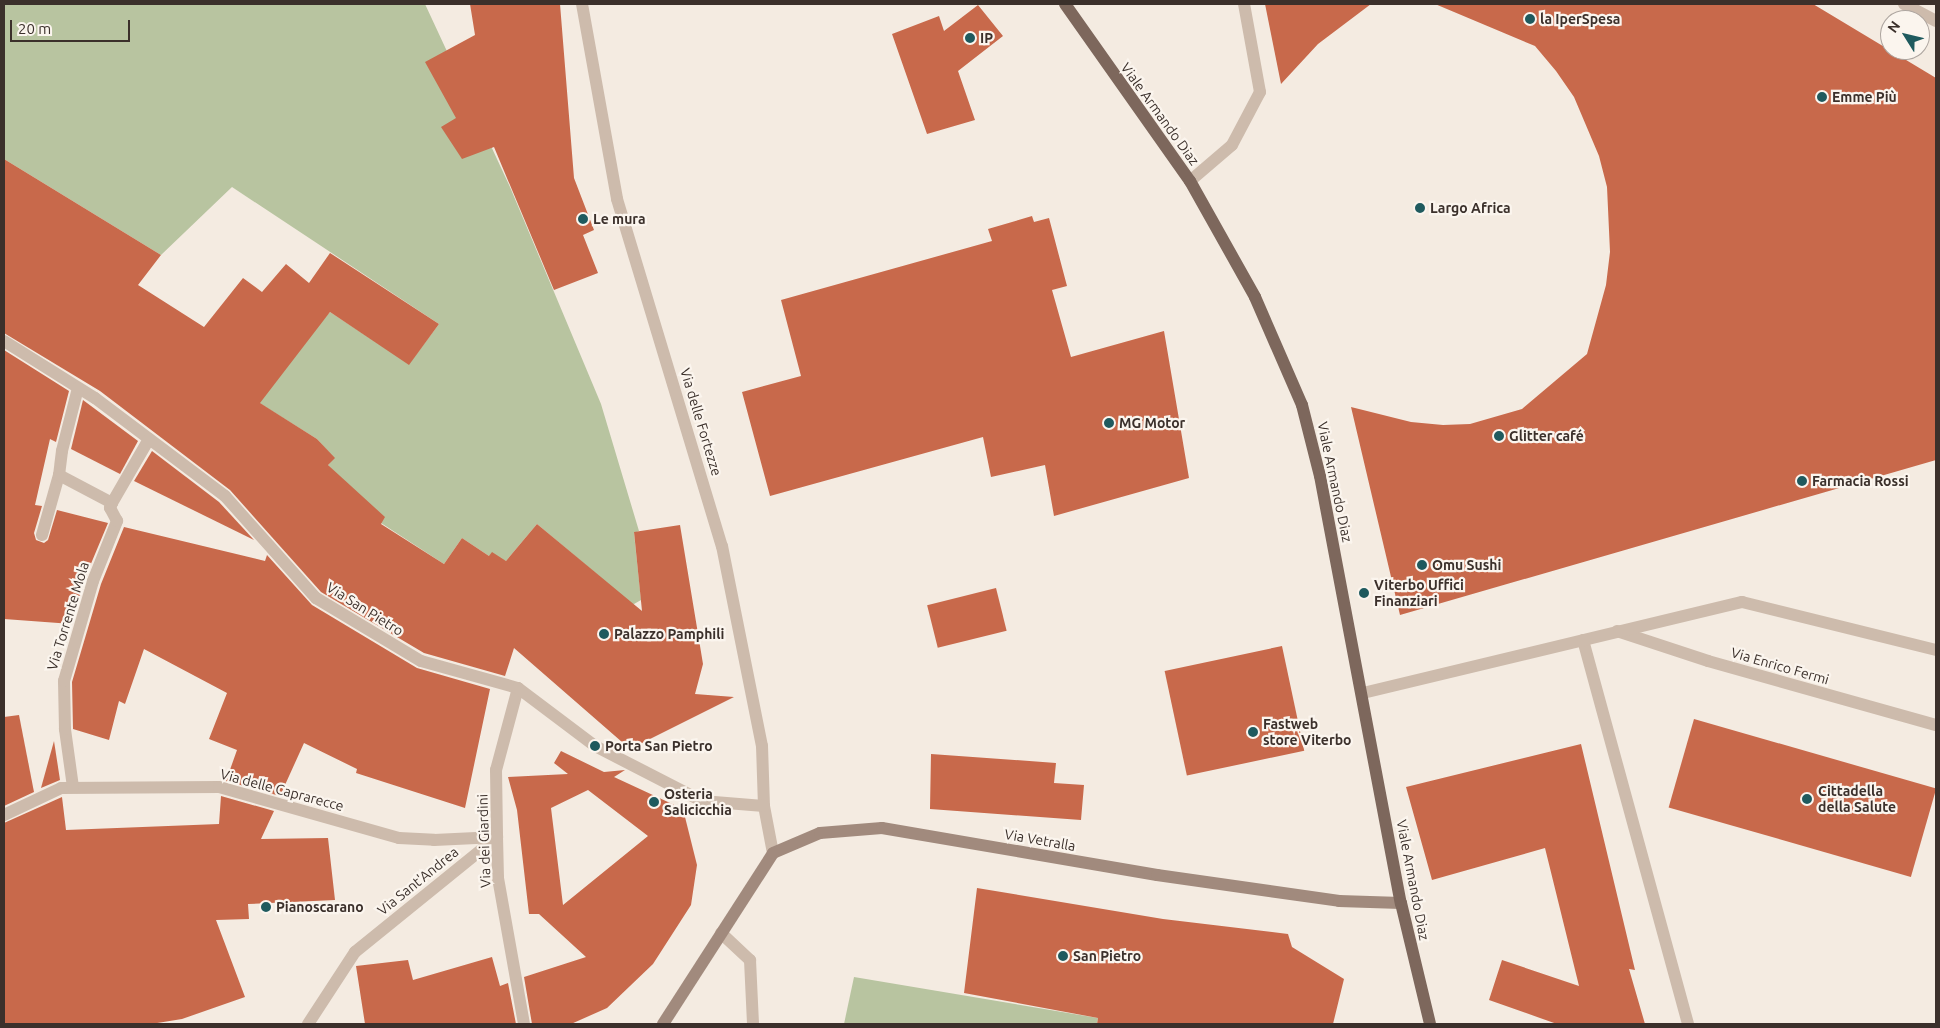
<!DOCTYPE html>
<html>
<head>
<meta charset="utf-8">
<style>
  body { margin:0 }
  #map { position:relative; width:1940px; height:1028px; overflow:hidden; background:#f4ebe1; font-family:Ubuntu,sans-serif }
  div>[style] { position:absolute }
  .green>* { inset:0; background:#b8c4a0 }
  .building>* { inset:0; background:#c8694b; transform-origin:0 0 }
  .service>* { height:12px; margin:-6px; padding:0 6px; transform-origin:6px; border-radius:6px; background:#cdbbac }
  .pedestrian>* { height:12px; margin:-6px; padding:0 6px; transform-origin:6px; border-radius:6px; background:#cdbbac }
  .minor>* { height:12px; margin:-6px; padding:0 6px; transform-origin:6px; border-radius:6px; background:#cdbbac }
  .secondary>* { height:12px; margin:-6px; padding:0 6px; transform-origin:6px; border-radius:6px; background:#a18a7d }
  .primary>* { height:12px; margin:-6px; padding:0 6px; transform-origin:6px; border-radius:6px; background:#7d675c }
  .dots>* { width:14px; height:14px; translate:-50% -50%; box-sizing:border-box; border:2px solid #fbf5ee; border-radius:50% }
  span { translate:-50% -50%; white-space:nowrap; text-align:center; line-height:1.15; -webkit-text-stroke:4.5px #fbf5ee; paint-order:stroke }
  .poi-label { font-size:14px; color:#3b302b; font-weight:700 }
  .left { translate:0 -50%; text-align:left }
  .street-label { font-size:14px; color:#3b302b }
  .frame { position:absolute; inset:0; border:5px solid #3b302b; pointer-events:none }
  .north { position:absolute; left:1880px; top:10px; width:50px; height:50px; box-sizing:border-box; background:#fbf5ee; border:1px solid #aea6a0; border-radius:50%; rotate:306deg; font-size:14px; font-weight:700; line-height:20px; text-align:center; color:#3b302b }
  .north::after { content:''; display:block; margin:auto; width:18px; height:22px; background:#1f5a5e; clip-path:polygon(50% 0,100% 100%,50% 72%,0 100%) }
  .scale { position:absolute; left:10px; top:20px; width:120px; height:22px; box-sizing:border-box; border:2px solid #3b302b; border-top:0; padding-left:6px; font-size:15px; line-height:18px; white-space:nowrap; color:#3b302b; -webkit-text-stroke:4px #fbf5ee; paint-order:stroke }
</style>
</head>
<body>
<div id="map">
  <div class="green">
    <i style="clip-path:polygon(4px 4px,425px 4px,510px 187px,601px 404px,639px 531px,634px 533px,641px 600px,594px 627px,599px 576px,537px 524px,506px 561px,489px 556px,462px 538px,444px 564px,381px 523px,328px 465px,334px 458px,317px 439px,253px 399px,330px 312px,409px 364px,439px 324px,232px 187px,161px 255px,4px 159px)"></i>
    <i style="clip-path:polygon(854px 977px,1098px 1018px,1097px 1024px,844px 1024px)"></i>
  </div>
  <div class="building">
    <i style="clip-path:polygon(470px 4px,560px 4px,574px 178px,594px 230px,583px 235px,598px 273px,554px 290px,494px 147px,462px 159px,441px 127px,456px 118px,425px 62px,475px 35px)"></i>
    <i style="clip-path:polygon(1265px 4px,1371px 4px,1318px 44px,1281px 84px)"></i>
    <i style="clip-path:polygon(1435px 4px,1813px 4px,1936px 78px,1936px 460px,1400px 615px,1351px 407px,1411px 422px,1443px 425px,1470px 424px,1522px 409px,1587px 354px,1606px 285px,1610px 252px,1607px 187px,1599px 156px,1574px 97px,1556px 71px,1535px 46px)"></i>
    <i style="clip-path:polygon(978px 5px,1003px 36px,958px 71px,975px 120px,927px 134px,892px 34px,939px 16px,944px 31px)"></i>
    <i style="clip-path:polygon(4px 159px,161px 255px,138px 285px,204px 327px,243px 278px,262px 292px,286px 264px,309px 283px,330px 253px,439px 324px,409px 365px,330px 312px,260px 403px,317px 439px,335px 458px,328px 465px,385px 517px,381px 524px,444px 564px,462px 538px,489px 556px,492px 552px,506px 561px,537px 524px,642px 611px,634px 532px,680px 525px,703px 664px,695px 694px,734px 697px,630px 749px,514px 648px,505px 676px,424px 653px,321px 592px,230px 490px,100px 391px,4px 333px)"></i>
    <i style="clip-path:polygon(1032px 216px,1034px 222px,1049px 218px,1067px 286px,1052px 290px,1071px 357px,1164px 331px,1189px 478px,1054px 516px,1045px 465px,991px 477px,983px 437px,770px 496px,742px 392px,801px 376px,781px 300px,992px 241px,988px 229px)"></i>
    <i style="clip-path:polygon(4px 350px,69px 391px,56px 442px,50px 439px,35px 505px,42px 506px,34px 533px,36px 540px,44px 543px,48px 540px,57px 510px,108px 523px,85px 578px,72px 624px,4px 619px)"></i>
    <i style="clip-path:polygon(83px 400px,138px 441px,120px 474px,71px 449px)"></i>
    <i style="clip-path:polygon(152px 451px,219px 502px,254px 540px,134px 481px)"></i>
    <i style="clip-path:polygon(124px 527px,265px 561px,267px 555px,312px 605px,417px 668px,490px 689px,465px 808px,356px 773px,357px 769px,304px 743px,280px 796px,226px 781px,237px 750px,209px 739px,227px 693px,144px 649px,125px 704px,119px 701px,109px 740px,73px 729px,72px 682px,101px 584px)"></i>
    <i style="left:996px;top:588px;width:44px;height:71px;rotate:76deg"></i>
    <i style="left:1282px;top:646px;width:107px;height:120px;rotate:78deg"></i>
    <i style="clip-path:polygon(19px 715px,34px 792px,4px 806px,4px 717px)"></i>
    <i style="left:1694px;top:719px;width:252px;height:92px;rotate:16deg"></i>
    <i style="clip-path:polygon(54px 741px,60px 780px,41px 788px)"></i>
    <i style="clip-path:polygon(1581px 744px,1635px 970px,1629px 969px,1645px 1024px,1557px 1024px,1489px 1000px,1502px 960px,1579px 986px,1545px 848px,1432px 880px,1406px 787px)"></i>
    <i style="clip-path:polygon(evenodd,561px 751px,604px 772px,625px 770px,614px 777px,683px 809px,697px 865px,691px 905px,653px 964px,607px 1008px,571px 1024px,532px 1024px,524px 977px,586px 957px,539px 914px,529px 914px,517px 810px,508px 777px,568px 774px,554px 763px,561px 751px,588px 790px,648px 836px,563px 905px,551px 808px,588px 790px)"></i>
    <i style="clip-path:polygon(931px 754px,1056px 763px,1054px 783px,1084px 785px,1081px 820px,930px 809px)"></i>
    <i style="clip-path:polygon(221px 796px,274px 811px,261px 839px,328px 838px,335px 900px,248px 904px,249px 919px,216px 920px,245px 997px,182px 1019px,151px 1024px,4px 1024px,4px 823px,62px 797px,66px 830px,219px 824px)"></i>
    <i style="clip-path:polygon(977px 888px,1163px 919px,1288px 934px,1292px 947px,1344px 979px,1333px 1024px,1097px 1024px,1098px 1018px,964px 993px)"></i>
    <i style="clip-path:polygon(492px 957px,500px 986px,508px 983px,516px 1024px,365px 1024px,356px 966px,408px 960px,413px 980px)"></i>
  </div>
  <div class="service">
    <i style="left:42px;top:535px;width:62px;rotate:-74.2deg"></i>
    <i style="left:518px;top:688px;width:85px;rotate:105deg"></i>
    <i style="left:496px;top:770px;width:67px;rotate:89.1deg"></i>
    <i style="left:497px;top:837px;width:41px;rotate:88.6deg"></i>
    <i style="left:498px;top:878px;width:148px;rotate:79.9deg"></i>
    <i style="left:4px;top:815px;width:63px;rotate:-25.3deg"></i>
    <i style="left:61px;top:788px;width:158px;rotate:-0.4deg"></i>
    <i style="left:219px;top:787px;width:187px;rotate:15.8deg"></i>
    <i style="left:399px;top:838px;width:35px;rotate:3deg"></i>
    <i style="left:434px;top:840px;width:63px;rotate:-2.7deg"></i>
    <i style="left:308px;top:1024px;width:86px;rotate:-56.9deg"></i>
    <i style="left:355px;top:952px;width:183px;rotate:-39deg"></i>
  </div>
  <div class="pedestrian">
    <i style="left:73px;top:787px;width:59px;rotate:-97.9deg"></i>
    <i style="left:65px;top:729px;width:48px;rotate:-91.2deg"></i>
    <i style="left:64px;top:681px;width:104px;rotate:-73.8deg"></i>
    <i style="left:93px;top:581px;width:65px;rotate:-68.2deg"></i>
    <i style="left:117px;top:521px;width:15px;rotate:-118deg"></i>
    <i style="left:110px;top:508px;width:5px;rotate:-68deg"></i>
  </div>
  <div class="minor">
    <i style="left:582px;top:4px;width:198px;rotate:79.8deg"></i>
    <i style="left:617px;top:199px;width:363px;rotate:73.2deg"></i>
    <i style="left:722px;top:546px;width:204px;rotate:78.7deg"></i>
    <i style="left:762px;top:746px;width:60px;rotate:88.1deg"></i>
    <i style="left:764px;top:806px;width:48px;rotate:79.2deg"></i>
    <i style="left:1904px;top:4px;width:36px;rotate:28deg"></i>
    <i style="left:1190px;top:181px;width:55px;rotate:-40.6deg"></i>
    <i style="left:1232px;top:145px;width:60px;rotate:-62.2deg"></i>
    <i style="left:1260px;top:92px;width:89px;rotate:-100.3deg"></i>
    <i style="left:4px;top:341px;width:107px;rotate:32.1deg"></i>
    <i style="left:95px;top:398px;width:163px;rotate:37deg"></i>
    <i style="left:225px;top:496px;width:137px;rotate:48.3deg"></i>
    <i style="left:316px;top:598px;width:122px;rotate:31deg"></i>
    <i style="left:421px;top:661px;width:101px;rotate:15.6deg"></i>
    <i style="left:518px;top:688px;width:96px;rotate:37deg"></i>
    <i style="left:595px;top:746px;width:120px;rotate:27.2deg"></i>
    <i style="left:702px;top:801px;width:62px;rotate:4.6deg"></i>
    <i style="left:78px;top:388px;width:65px;rotate:104.3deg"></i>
    <i style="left:62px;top:451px;width:24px;rotate:97deg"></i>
    <i style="left:59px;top:475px;width:60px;rotate:27.8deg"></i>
    <i style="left:112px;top:503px;width:74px;rotate:-60deg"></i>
    <i style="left:1617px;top:631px;width:96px;rotate:18.2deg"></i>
    <i style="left:1708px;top:661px;width:237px;rotate:15.7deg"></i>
    <i style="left:1583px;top:640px;width:398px;rotate:74.7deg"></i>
    <i style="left:1363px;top:693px;width:390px;rotate:-13.5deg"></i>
    <i style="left:1742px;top:602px;width:200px;rotate:13.9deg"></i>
    <i style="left:721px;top:933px;width:40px;rotate:43deg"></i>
    <i style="left:750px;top:960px;width:64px;rotate:87.3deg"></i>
  </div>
  <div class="secondary">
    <i style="left:663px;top:1024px;width:203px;rotate:-57.2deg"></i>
    <i style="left:773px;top:853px;width:51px;rotate:-23.1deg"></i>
    <i style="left:820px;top:833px;width:62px;rotate:-4.6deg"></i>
    <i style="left:882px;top:828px;width:279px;rotate:9.7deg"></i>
    <i style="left:1157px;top:875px;width:184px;rotate:8.1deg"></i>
    <i style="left:1339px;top:901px;width:62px;rotate:1.8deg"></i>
  </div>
  <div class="primary">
    <i style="left:1065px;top:4px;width:217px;rotate:54.8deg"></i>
    <i style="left:1190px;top:181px;width:133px;rotate:60.7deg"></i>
    <i style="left:1255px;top:297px;width:118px;rotate:66.5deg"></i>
    <i style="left:1302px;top:405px;width:73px;rotate:75.8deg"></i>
    <i style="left:1320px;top:476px;width:435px;rotate:79.3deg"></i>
    <i style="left:1401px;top:903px;width:124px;rotate:76.5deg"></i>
  </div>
  <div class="dots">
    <i style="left:1530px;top:19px;background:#1f5a5e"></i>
    <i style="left:970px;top:38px;background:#1f5a5e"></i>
    <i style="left:1822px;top:97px;background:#1f5a5e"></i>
    <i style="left:1420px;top:208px;background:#1f5a5e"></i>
    <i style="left:583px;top:219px;background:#1f5a5e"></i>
    <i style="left:1109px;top:423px;background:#1f5a5e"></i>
    <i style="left:1499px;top:436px;background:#1f5a5e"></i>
    <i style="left:1802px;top:481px;background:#1f5a5e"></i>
    <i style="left:1422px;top:565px;background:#1f5a5e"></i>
    <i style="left:1364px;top:593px;background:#1f5a5e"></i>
    <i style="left:604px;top:634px;background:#1f5a5e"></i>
    <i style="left:1253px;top:732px;background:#1f5a5e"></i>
    <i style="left:595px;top:746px;background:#1f5a5e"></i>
    <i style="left:1807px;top:799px;background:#1f5a5e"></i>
    <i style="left:654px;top:802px;background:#1f5a5e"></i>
    <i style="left:266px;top:907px;background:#1f5a5e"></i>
    <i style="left:1063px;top:956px;background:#1f5a5e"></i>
  </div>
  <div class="poi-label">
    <span class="left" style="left:1540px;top:19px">la IperSpesa</span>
    <span class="left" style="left:980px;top:38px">IP</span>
    <span class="left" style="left:1832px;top:97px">Emme Più</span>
    <span class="left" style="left:1430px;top:208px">Largo Africa</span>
    <span class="left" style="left:593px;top:219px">Le mura</span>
    <span class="left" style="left:1119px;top:423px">MG Motor</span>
    <span class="left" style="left:1509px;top:436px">Glitter café</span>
    <span class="left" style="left:1812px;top:481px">Farmacia Rossi</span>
    <span class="left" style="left:1432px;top:565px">Omu Sushi</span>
    <span class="left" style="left:1374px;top:593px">Viterbo Uffici<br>Finanziari</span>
    <span class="left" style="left:614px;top:634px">Palazzo Pamphili</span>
    <span class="left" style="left:1263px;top:732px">Fastweb<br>store Viterbo</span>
    <span class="left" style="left:605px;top:746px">Porta San Pietro</span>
    <span class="left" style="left:1818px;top:799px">Cittadella<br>della Salute</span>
    <span class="left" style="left:664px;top:802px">Osteria<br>Salicicchia</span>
    <span class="left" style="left:276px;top:907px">Pianoscarano</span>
    <span class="left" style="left:1073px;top:956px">San Pietro</span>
  </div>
  <div class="street-label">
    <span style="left:1160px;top:114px;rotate:54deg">Viale Armando Diaz</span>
    <span style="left:701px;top:422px;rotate:73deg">Via delle Fortezze</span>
    <span style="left:1335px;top:482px;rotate:78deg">Viale Armando Diaz</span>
    <span style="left:365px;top:609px;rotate:32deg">Via San Pietro</span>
    <span style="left:68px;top:616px;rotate:-73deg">Via Torrente Mola</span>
    <span style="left:1780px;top:666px;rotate:16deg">Via Enrico Fermi</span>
    <span style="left:282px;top:790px;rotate:15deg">Via delle Caprarecce</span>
    <span style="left:1040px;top:840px;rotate:10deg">Via Vetralla</span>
    <span style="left:484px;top:841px;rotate:-92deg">Via dei Giardini</span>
    <span style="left:1413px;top:880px;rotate:79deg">Viale Armando Diaz</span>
    <span style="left:418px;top:881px;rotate:-39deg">Via Sant'Andrea</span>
  </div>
  <div class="frame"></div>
  <div class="north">N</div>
  <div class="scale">20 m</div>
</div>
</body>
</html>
